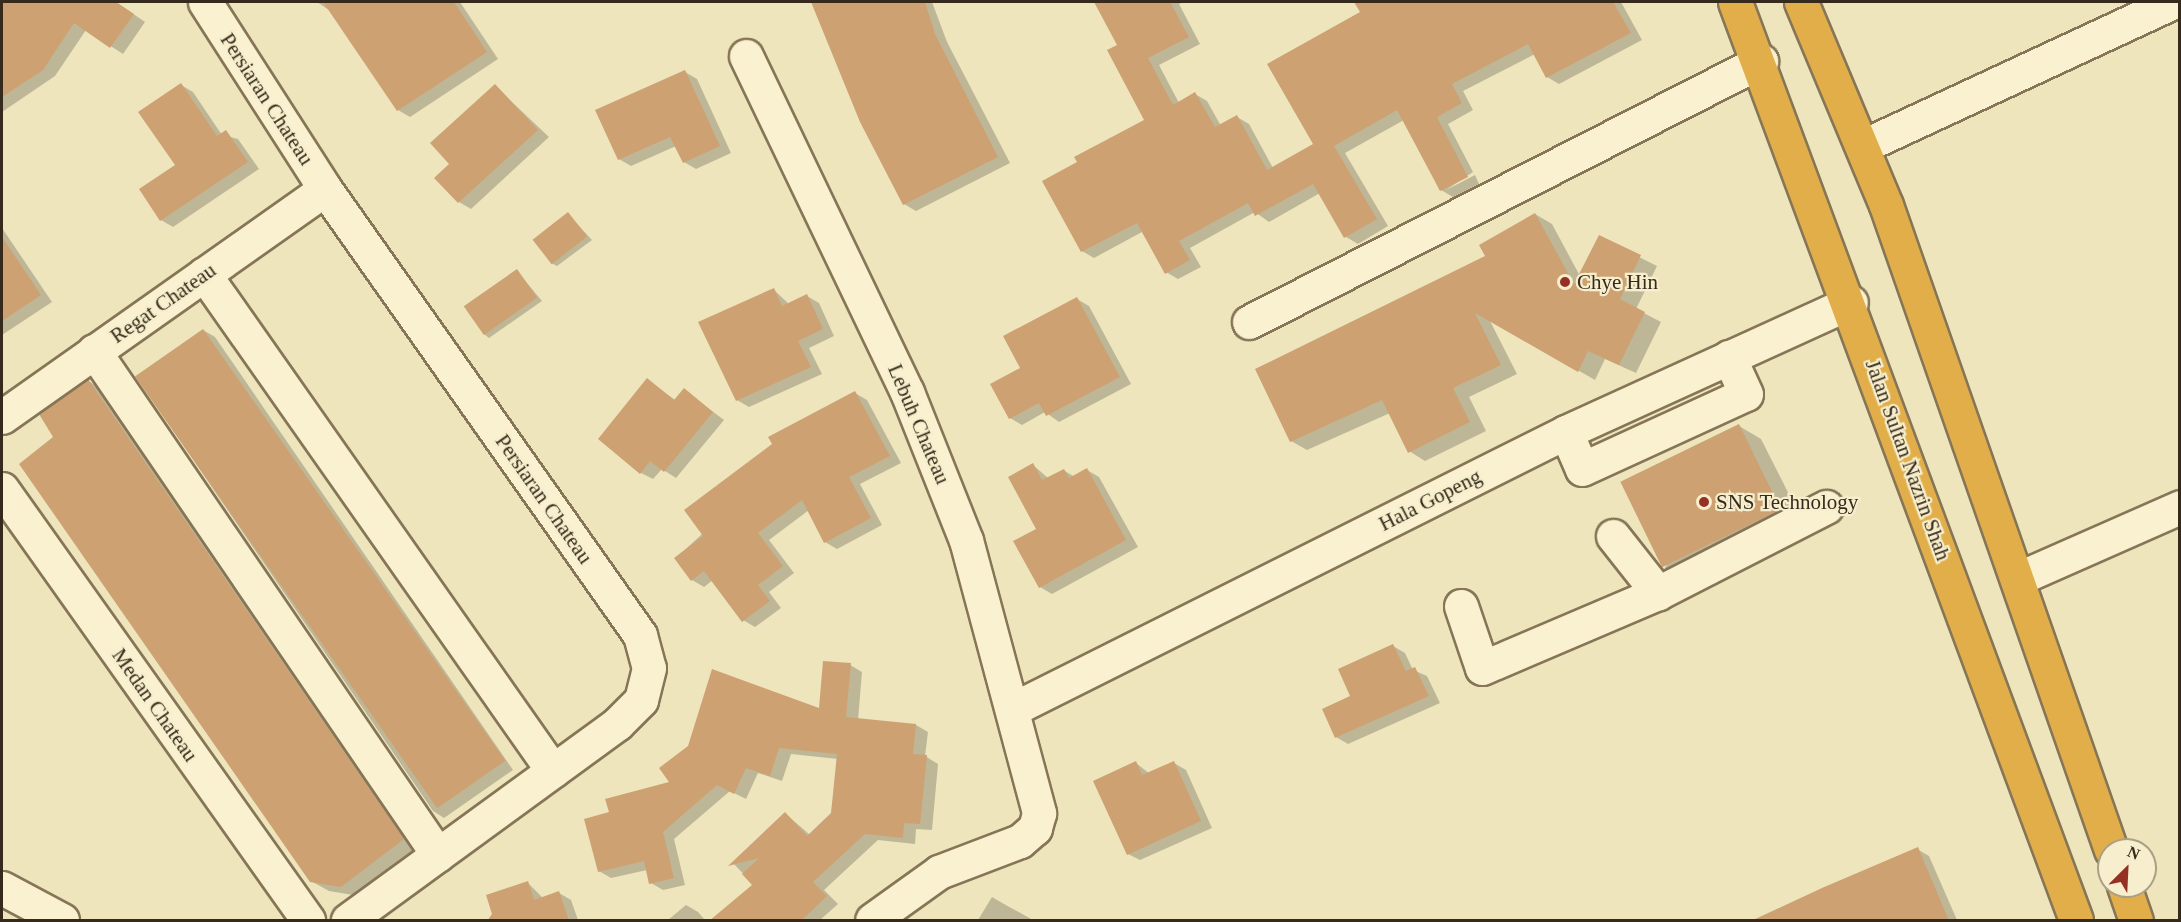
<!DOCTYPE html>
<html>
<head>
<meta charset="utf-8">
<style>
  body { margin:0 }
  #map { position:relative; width:2181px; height:922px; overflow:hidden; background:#eee5bd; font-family:"Times New Roman",serif }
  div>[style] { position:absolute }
  .shadow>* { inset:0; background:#0003 }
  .building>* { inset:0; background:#cda172; transform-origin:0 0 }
  .roads { filter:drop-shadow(2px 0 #867556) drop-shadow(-2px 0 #867556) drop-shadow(0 2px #867556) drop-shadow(0 -2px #867556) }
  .minor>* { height:33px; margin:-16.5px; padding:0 16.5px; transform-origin:16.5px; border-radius:16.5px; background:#f9f1d0 }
  .highway>* { height:33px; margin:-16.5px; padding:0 16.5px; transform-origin:16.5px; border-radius:16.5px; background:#e1ae4a }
  .dots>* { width:16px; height:16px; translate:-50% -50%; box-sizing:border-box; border:3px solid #f6eecc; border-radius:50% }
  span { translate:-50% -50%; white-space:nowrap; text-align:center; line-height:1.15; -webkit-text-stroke:4.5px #f6eecc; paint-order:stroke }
  .street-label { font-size:21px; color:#352a1b }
  .poi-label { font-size:21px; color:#352a1b }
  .left { translate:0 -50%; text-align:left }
  .frame { position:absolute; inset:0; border:3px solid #352a1b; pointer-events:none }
  .north { position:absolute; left:2097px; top:838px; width:60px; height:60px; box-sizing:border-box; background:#f6eecc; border:2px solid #a9a085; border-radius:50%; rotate:24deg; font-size:16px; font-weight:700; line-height:24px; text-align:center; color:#352a1b }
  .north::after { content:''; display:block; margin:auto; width:21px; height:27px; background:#963025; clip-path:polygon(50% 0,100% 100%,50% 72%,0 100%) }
</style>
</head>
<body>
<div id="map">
  <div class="shadow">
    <i style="clip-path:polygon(18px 2px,116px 2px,145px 22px,123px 54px,86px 30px,55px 76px,2px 112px,2px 8px,9px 14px)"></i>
    <i style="clip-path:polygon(317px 2px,364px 2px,348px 23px)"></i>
    <i style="clip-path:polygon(396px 2px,460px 2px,498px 59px,410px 117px,398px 110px,347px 34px)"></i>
    <i style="clip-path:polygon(813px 2px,932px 2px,947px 42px,1010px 163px,916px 211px,904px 204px,862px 122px)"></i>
    <i style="clip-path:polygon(1085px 2px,1184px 2px,1179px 4px,1200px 44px,1159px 65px,1179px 103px,1195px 94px,1207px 101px,1221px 126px,1237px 117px,1249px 124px,1273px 168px,1315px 145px,1362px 12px,1356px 2px,1621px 2px,1642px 40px,1559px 84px,1547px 77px,1535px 54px,1463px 91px,1473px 110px,1448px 124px,1473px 172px,1446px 190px,1475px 175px,1479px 184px,1453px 197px,1441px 190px,1404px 120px,1345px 153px,1388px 226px,1358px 244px,1346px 237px,1320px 193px,1269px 222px,1255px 212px,1190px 248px,1201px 267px,1178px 279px,1166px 272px,1142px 232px,1094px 258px,1082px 251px,1079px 163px,1146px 120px,1119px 45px,1097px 3px)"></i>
    <i style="clip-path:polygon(685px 72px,697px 79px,731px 153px,696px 169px,684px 162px,676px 146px,631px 166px,619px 159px)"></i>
    <i style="clip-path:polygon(181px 85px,193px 92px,222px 135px,238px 139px,259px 169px,173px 227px,161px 220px,177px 166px)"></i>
    <i style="clip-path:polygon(495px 86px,549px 137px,471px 209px,459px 202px,451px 164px)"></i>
    <i style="clip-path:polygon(568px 214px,592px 240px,557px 266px,551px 263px)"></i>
    <i style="clip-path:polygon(1535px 214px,1552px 224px,1580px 276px,1599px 237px,1657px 266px,1636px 309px,1661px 322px,1636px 373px,1605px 359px,1595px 380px,1489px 319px,1517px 374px,1469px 397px,1486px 431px,1425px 461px,1409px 451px,1390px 413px,1307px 450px,1291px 441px)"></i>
    <i style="clip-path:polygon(2px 228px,52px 302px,2px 335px)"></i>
    <i style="clip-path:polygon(517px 271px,542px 301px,489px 338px,484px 334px)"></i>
    <i style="clip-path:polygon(774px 290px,789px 304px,807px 296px,819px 303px,834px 336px,809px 348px,822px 374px,749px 407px,737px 400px)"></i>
    <i style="clip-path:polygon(1077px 299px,1089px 306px,1131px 384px,1059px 422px,1045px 412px,1022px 425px,1010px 418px,1022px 369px)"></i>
    <i style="clip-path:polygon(203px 330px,215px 337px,513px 770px,444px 818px,433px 811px,136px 376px)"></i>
    <i style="clip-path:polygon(648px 380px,675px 400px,684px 390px,724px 420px,676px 478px,662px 469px,653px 479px,641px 473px)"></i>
    <i style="clip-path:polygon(88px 381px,106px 391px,421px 850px,359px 896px,329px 891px,311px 881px,55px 437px)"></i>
    <i style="clip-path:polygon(855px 393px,867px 400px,901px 463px,860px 484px,882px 525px,837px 549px,825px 542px,809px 510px,769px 540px,794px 573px,769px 592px,781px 608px,755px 627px,743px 620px,713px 580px,704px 587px,692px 580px,676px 558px)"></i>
    <i style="clip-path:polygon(1739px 426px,1761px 439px,1803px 522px,1687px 581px,1665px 568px)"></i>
    <i style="clip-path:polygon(1033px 465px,1048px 478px,1063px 470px,1075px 477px,1087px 470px,1099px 477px,1138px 547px,1052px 594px,1040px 587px)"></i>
    <i style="clip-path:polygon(1393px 646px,1405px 653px,1413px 670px,1427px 676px,1440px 703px,1348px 744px,1336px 737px,1352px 697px)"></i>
    <i style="clip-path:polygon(850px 665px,862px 672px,858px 720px,916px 725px,928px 732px,925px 756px,938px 764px,932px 830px,916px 829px,915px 844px,878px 840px,824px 890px,838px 904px,820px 920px,787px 920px,733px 863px,786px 814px,810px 835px,833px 813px,838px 759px,791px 754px,782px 781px,758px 773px,746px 799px,730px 791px,674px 839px,685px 885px,663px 890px,651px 883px,647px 870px,611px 878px,599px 871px,611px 814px,821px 710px)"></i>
    <i style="clip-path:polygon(1136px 763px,1150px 774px,1174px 763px,1186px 770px,1212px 828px,1140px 860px,1128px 854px)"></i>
    <i style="clip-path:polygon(1917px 849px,1929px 856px,1957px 920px,1755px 920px)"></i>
    <i style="clip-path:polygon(528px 883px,543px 898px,559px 893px,571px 900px,578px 920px,496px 920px)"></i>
    <i style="clip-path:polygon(992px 897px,1004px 904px,1033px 920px,978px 920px)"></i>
    <i style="clip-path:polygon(686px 905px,698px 912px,705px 920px,668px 920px)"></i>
  </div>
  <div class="building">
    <i style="clip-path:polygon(2px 2px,116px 2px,134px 14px,110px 48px,74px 23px,43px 70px,2px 97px)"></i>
    <i style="clip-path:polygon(323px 2px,454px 2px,487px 52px,397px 111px)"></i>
    <i style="clip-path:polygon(811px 2px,925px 2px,935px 34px,998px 157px,903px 205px,860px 122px)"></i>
    <i style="clip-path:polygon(1094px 2px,1170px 2px,1189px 37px,1148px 58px,1173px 105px,1195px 92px,1215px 127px,1237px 115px,1267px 170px,1313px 144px,1267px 64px,1360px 12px,1354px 2px,1613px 2px,1631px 33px,1546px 78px,1528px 44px,1452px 84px,1462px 103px,1437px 117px,1468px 177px,1440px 191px,1397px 110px,1334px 146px,1377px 219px,1344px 238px,1313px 184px,1255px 216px,1248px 203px,1179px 241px,1190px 260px,1165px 274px,1137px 223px,1081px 252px,1042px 181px,1077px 162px,1074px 157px,1144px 120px,1107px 50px,1117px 45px)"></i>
    <i style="clip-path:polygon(685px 70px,720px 146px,683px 163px,670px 137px,618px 160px,595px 110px)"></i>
    <i style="clip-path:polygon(181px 83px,217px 136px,226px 130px,248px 162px,160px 221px,139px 189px,175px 165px,138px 112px)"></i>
    <i style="clip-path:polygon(495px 84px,538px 130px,458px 203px,434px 178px,449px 164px,430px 143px)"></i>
    <i style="left:568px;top:212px;width:31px;height:45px;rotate:52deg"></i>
    <i style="clip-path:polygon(1535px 213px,1574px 284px,1599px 235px,1641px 255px,1620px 299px,1645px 312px,1619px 365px,1588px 351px,1578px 372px,1475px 313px,1501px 365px,1453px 388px,1470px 422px,1408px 453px,1382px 400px,1290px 442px,1255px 369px,1485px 256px,1479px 245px)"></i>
    <i style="clip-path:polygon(2px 237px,41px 295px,2px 321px)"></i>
    <i style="left:517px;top:269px;width:35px;height:65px;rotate:55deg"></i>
    <i style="clip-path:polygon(774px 288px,782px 306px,807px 294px,823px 329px,798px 341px,811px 367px,736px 401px,698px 322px)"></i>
    <i style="clip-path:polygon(1077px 297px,1120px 377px,1046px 416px,1039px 403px,1009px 419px,990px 384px,1020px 368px,1003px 336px)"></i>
    <i style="left:203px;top:329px;width:527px;height:83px;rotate:55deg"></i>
    <i style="clip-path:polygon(647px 378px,674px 400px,684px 388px,713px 412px,664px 472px,650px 461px,640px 474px,598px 439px)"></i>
    <i style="clip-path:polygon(88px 379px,404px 839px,341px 887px,310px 882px,19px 464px,53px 437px,39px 414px)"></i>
    <i style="clip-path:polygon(855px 391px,890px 456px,849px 477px,871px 518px,824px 543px,802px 500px,758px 533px,783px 566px,758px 585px,770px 601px,742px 622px,704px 571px,691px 581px,674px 558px,703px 536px,684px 510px,772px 444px,768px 437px)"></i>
    <i style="left:1739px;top:424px;width:95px;height:132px;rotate:64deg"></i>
    <i style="clip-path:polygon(1033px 463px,1042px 480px,1064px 469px,1069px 478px,1087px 468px,1126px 540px,1039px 588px,1013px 541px,1036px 529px,1008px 477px)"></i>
    <i style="clip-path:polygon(1393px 644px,1406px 671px,1415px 667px,1429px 696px,1335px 738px,1322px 709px,1350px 696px,1338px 669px)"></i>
    <i style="clip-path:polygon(823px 661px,851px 663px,846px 717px,916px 724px,913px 754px,927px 755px,920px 824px,904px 823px,903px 838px,865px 834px,813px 882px,827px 896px,801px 921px,709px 921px,752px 885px,742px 874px,759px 858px,728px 866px,785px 812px,807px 836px,831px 813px,837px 754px,779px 748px,770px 776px,746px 768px,734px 794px,717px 785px,663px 832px,674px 878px,649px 884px,644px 861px,598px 872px,584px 819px,609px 812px,605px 799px,669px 782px,659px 768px,688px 746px,712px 669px,819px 708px)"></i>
    <i style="clip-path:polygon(1136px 761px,1142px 775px,1174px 761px,1201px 821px,1127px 855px,1093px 781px)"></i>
    <i style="clip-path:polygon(1918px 847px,1949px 921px,1751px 921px,1822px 888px)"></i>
    <i style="clip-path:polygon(528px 881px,534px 900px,559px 891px,569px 921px,487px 921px,492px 914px,486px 895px)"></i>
  </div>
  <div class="roads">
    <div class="minor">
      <i style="left:205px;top:2px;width:222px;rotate:57.3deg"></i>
      <i style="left:325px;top:189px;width:546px;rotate:54.77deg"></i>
      <i style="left:640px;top:635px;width:34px;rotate:75deg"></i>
      <i style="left:649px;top:668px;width:33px;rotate:104deg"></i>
      <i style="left:641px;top:700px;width:34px;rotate:135deg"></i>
      <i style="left:617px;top:724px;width:333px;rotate:143.9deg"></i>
      <i style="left:746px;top:56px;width:373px;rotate:64.4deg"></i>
      <i style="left:907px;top:392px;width:159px;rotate:68.3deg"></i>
      <i style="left:966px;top:540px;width:283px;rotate:75deg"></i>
      <i style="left:1039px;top:813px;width:16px;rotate:105deg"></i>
      <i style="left:1035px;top:828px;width:20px;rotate:139deg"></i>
      <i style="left:1020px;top:841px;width:87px;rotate:159.1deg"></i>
      <i style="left:939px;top:872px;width:82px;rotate:144.4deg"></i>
      <i style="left:1863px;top:146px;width:342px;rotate:-24.9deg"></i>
      <i style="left:204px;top:274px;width:607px;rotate:54.92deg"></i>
      <i style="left:1249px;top:322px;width:575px;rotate:-27.01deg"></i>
      <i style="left:94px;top:351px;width:610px;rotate:55.68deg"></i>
      <i style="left:2px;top:417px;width:395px;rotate:-35.2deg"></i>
      <i style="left:1566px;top:432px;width:40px;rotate:66.6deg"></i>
      <i style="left:1582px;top:469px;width:180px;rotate:-24.6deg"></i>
      <i style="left:1746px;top:394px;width:41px;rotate:-114.7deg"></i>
      <i style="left:2px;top:489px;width:529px;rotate:54.63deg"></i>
      <i style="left:1613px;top:536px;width:73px;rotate:51.7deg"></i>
      <i style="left:2017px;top:579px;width:178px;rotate:-23.8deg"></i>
      <i style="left:1461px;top:606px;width:65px;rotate:71.3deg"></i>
      <i style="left:1482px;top:668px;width:191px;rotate:-23.1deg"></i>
      <i style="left:1658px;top:593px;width:189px;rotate:-27.1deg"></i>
      <i style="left:1013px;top:709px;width:618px;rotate:-26.61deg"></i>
      <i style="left:1566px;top:432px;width:313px;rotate:-24.5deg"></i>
      <i style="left:2px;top:888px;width:68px;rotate:28.1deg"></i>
    </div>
    <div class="highway">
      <i style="left:1735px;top:2px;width:979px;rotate:69.62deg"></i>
      <i style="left:1801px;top:2px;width:220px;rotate:67.3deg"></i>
      <i style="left:1886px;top:205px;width:683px;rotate:70.77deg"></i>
      <i style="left:2124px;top:886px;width:36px;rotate:71deg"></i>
    </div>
  </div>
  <div class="dots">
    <i style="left:1565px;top:282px;background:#963025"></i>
    <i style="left:1704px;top:502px;background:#963025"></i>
  </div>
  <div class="street-label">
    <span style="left:267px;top:99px;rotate:57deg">Persiaran Chateau</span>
    <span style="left:163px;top:303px;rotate:-35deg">Regat Chateau</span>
    <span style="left:919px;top:424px;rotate:67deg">Lebuh Chateau</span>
    <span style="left:1908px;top:460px;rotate:70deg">Jalan Sultan Nazrin Shah</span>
    <span style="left:544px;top:499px;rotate:55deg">Persiaran Chateau</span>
    <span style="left:1430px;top:500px;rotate:-27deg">Hala Gopeng</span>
    <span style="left:155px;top:705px;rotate:55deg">Medan Chateau</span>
  </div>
  <div class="poi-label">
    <span class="left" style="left:1577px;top:282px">Chye Hin</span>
    <span class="left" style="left:1716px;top:502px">SNS Technology</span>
  </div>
  <div class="frame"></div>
  <div class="north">N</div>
</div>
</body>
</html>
